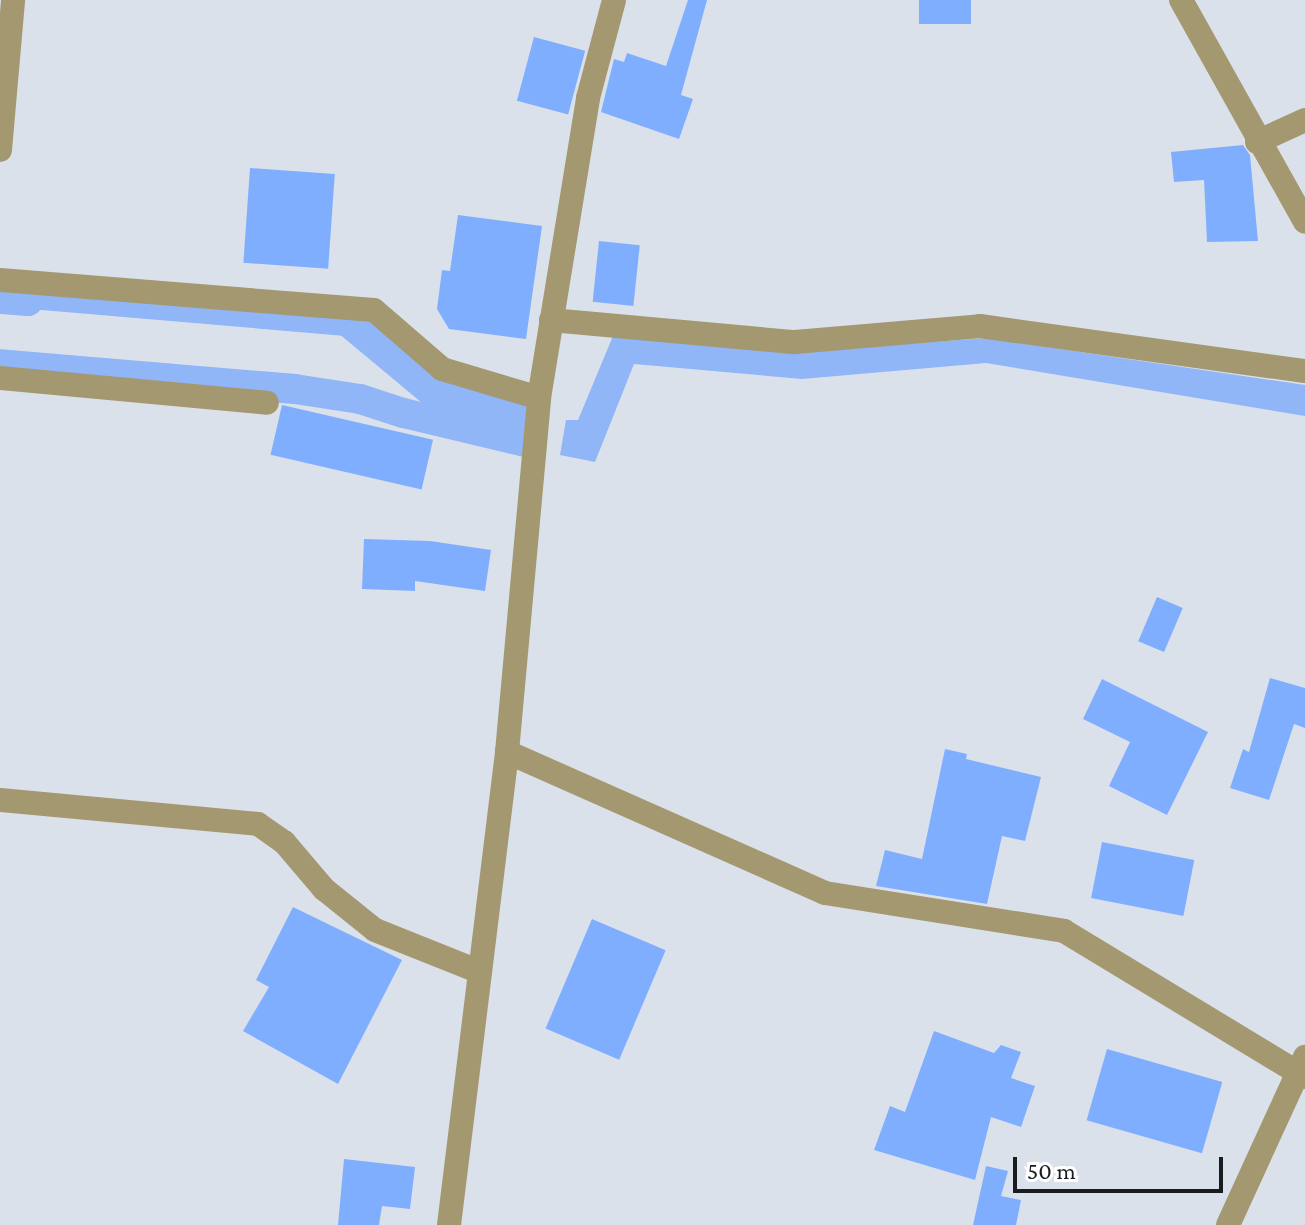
<!DOCTYPE html>
<html>
<head>
<meta charset="utf-8">
<style>
  body { margin:0 }
  #map { position:relative; width:1305px; height:1225px; overflow:hidden; background:#dbe1eb; font-family:"Crimson Pro",serif }
  div>[style] { position:absolute }
  .water>* { inset:0; background:#90b6f7 }
  .canal>* { height:30px; margin:-15px; padding:0 15px; transform-origin:15px; border-radius:15px; background:#90b6f7 }
  .building>* { inset:0; background:#80aeff; transform-origin:0 0 }
  .minor>* { height:24px; margin:-12px; padding:0 12px; transform-origin:12px; border-radius:12px; background:#a49870 }
  span { translate:-50% -50%; white-space:nowrap; text-align:center; line-height:1.15; -webkit-text-stroke:6px #fff; paint-order:stroke }
  .scale { position:absolute; left:1013px; top:1157px; width:210px; height:36px; box-sizing:border-box; border:4px solid #191b1f; border-top:0; padding-left:10px; font-size:24px; line-height:28px; white-space:nowrap; color:#191b1f; -webkit-text-stroke:6px #fff; paint-order:stroke }
</style>
</head>
<body>
<div id="map">
  <div class="water">
    <i style="clip-path:polygon(613px 336px,795px 352px,986px 338px,1305px 385px,1305px 416px,986px 363px,802px 379px,634px 364px,595px 462px,560px 455px,566px 420px,578px 420px)"></i>
  </div>
  <div class="canal">
    <i style="left:0;top:299px;width:28px;rotate:4deg"></i>
    <i style="left:28px;top:301px;width:8px;rotate:-67deg"></i>
    <i style="left:31px;top:294px;width:317px;rotate:4.9deg"></i>
    <i style="left:347px;top:321px;width:107px;rotate:39.7deg"></i>
    <i style="left:429px;top:389px;width:105px;rotate:15deg"></i>
    <i style="left:530px;top:416px;width:26px;rotate:101deg"></i>
    <i style="left:525px;top:442px;width:125px;rotate:-166.6deg"></i>
    <i style="left:403px;top:413px;width:45px;rotate:-162deg"></i>
    <i style="left:360px;top:399px;width:66px;rotate:-171.3deg"></i>
    <i style="left:295px;top:389px;width:296px;rotate:-175.2deg"></i>
  </div>
  <div class="building">
    <i style="clip-path:polygon(688px 0,707px 0,681px 95px,693px 99px,679px 139px,601px 112px,614px 59px,624px 62px,627px 53px,666px 66px)"></i>
    <i style="left:919px;top:0;width:52px;height:24px"></i>
    <i style="left:534px;top:37px;width:53px;height:66px;rotate:15deg"></i>
    <i style="clip-path:polygon(1243px 145px,1250px 155px,1258px 241px,1207px 242px,1204px 180px,1174px 182px,1171px 152px)"></i>
    <i style="left:250px;top:168px;width:85px;height:95px;rotate:4deg"></i>
    <i style="clip-path:polygon(458px 215px,542px 226px,526px 339px,449px 329px,437px 309px,442px 270px,450px 271px)"></i>
    <i style="left:599px;top:241px;width:41px;height:61px;rotate:6deg"></i>
    <i style="left:282px;top:405px;width:155px;height:51px;rotate:13deg"></i>
    <i style="clip-path:polygon(364px 539px,430px 541px,491px 550px,485px 591px,415px 581px,415px 591px,362px 589px)"></i>
    <i style="left:1157px;top:597px;width:28px;height:48px;rotate:23deg"></i>
    <i style="clip-path:polygon(1270px 678px,1305px 688px,1305px 728px,1294px 724px,1269px 800px,1230px 788px,1243px 749px,1249px 752px)"></i>
    <i style="clip-path:polygon(1102px 679px,1208px 732px,1167px 815px,1109px 786px,1130px 742px,1083px 719px)"></i>
    <i style="clip-path:polygon(945px 749px,967px 754px,966px 759px,1041px 777px,1025px 841px,1002px 836px,987px 904px,876px 886px,885px 850px,922px 859px)"></i>
    <i style="left:1102px;top:842px;width:94px;height:57px;rotate:11deg"></i>
    <i style="clip-path:polygon(293px 907px,402px 960px,338px 1084px,243px 1031px,269px 987px,256px 980px)"></i>
    <i style="left:592px;top:919px;width:80px;height:119px;rotate:23deg"></i>
    <i style="clip-path:polygon(934px 1031px,994px 1053px,1001px 1045px,1021px 1052px,1011px 1078px,1035px 1086px,1021px 1127px,991px 1117px,975px 1180px,874px 1150px,890px 1106px,905px 1112px)"></i>
    <i style="left:1107px;top:1049px;width:120px;height:74px;rotate:16deg"></i>
    <i style="clip-path:polygon(344px 1159px,415px 1167px,410px 1209px,382px 1206px,379px 1225px,338px 1225px)"></i>
    <i style="clip-path:polygon(986px 1166px,1008px 1171px,1001px 1196px,1021px 1200px,1016px 1225px,973px 1225px)"></i>
  </div>
  <div class="minor">
    <i style="left:1181px;top:0;width:254px;rotate:60.8deg"></i>
    <i style="left:1257px;top:142px;width:53px;rotate:-24.6deg"></i>
    <i style="left:0;top:150px;width:151px;rotate:-85deg"></i>
    <i style="left:0;top:280px;width:375px;rotate:4.6deg"></i>
    <i style="left:374px;top:310px;width:90px;rotate:40.9deg"></i>
    <i style="left:442px;top:369px;width:101px;rotate:16.6deg"></i>
    <i style="left:551px;top:320px;width:245px;rotate:5.2deg"></i>
    <i style="left:795px;top:342px;width:186px;rotate:-4.9deg"></i>
    <i style="left:980px;top:326px;width:328px;rotate:7.9deg"></i>
    <i style="left:0;top:378px;width:268px;rotate:5.3deg"></i>
    <i style="left:507px;top:752px;width:348px;rotate:23.9deg"></i>
    <i style="left:825px;top:893px;width:242px;rotate:9deg"></i>
    <i style="left:1064px;top:931px;width:282px;rotate:31.2deg"></i>
    <i style="left:0;top:800px;width:259px;rotate:5.3deg"></i>
    <i style="left:258px;top:824px;width:32px;rotate:35deg"></i>
    <i style="left:284px;top:842px;width:62px;rotate:49.6deg"></i>
    <i style="left:324px;top:889px;width:65px;rotate:38.8deg"></i>
    <i style="left:375px;top:930px;width:113px;rotate:21.8deg"></i>
    <i style="left:449px;top:1225px;width:477px;rotate:-83deg"></i>
    <i style="left:507px;top:752px;width:355px;rotate:-84.8deg"></i>
    <i style="left:539px;top:398px;width:304px;rotate:-80.7deg"></i>
    <i style="left:588px;top:98px;width:101px;rotate:-75.1deg"></i>
    <i style="left:1228px;top:1225px;width:185px;rotate:-65.4deg"></i>
  </div>
  <div class="scale">50 m</div>
</div>
</body>
</html>
